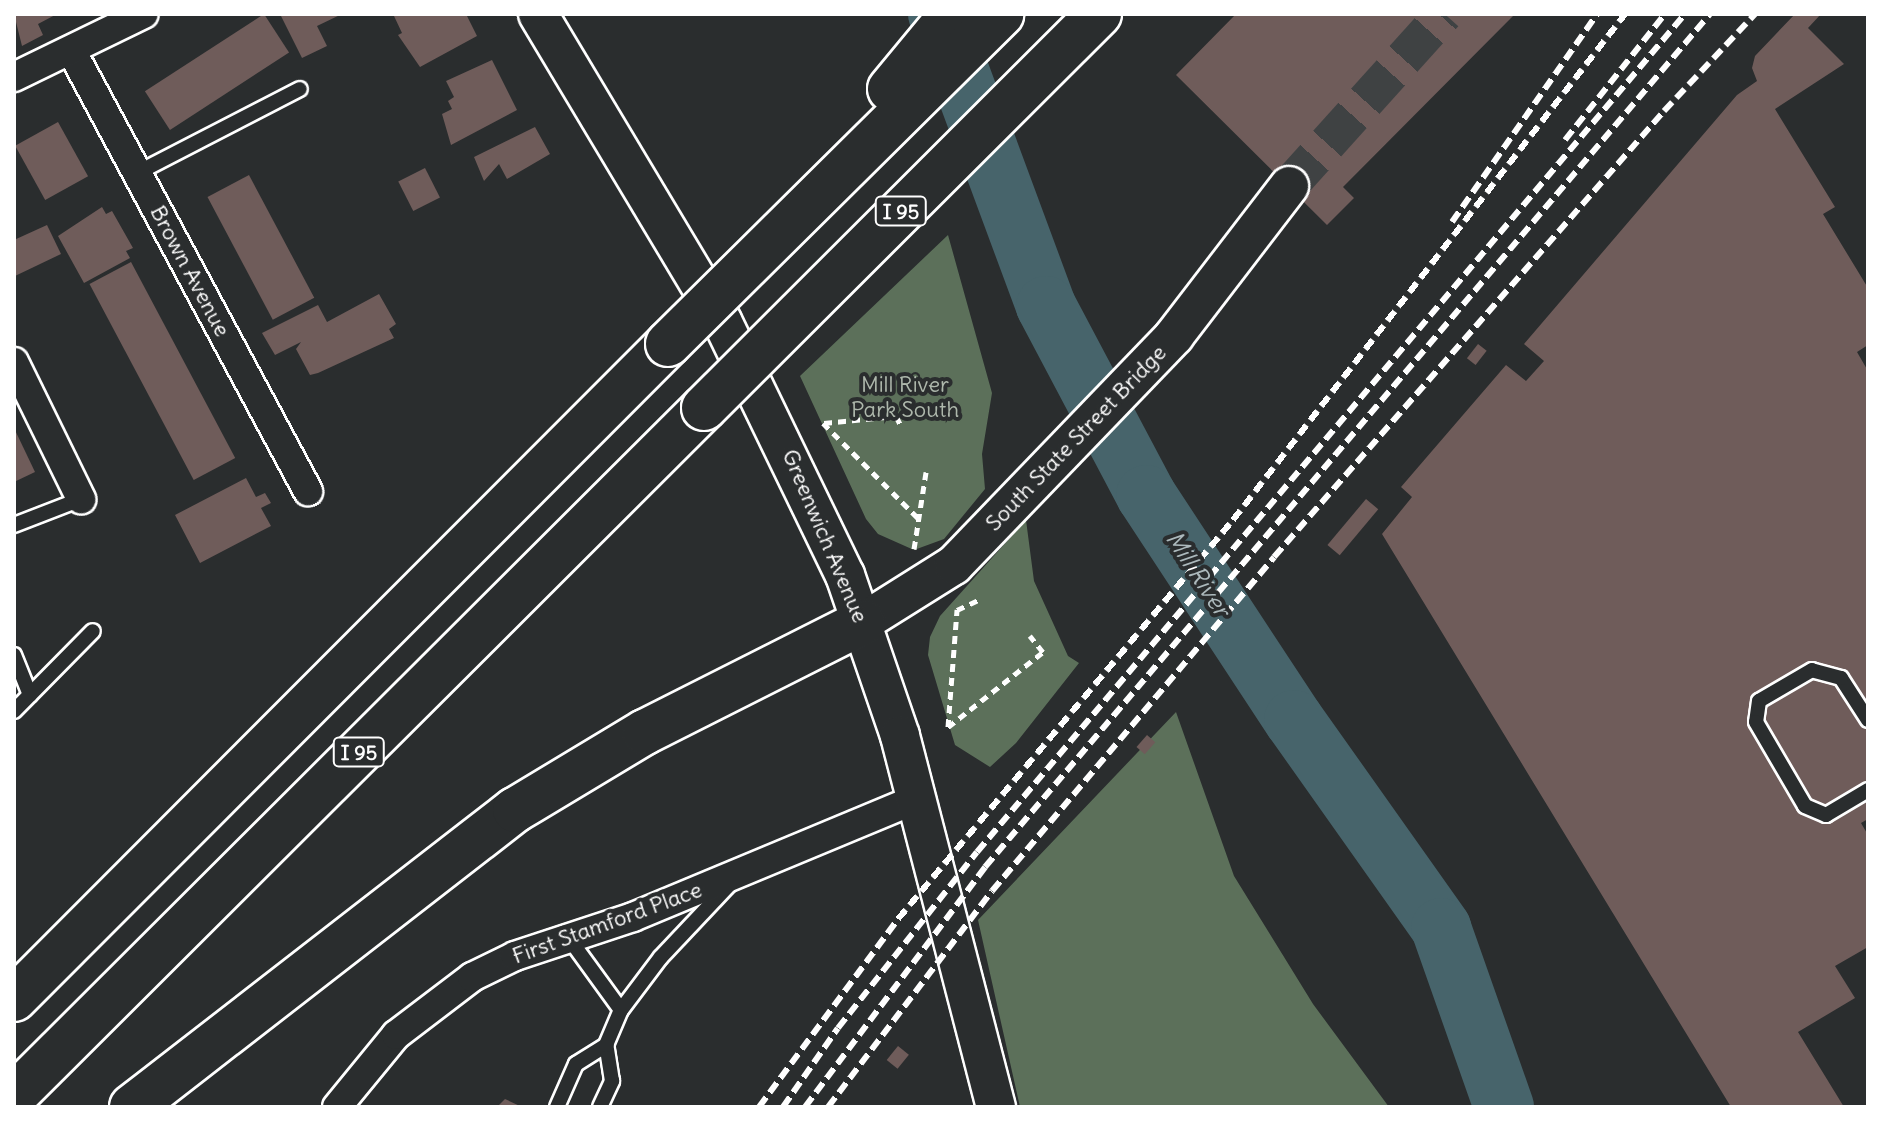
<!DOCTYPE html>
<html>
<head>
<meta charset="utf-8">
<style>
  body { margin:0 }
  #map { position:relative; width:1882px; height:1121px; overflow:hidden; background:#2a2d2e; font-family:Delius,sans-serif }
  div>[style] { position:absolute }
  .green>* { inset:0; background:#5c705a }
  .river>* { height:60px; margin:-30px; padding:0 30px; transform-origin:30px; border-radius:30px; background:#47646b }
  .building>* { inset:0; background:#6f5c5a; transform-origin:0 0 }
  .secondary-tunnel>* { height:38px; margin-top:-19px; transform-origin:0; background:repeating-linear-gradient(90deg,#3f4243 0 38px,transparent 0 57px) }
  .path>* { height:5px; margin-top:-2.5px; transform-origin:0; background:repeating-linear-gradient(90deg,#fff 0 8px,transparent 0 14px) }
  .roads { filter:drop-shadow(2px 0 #fff) drop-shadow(-2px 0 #fff) drop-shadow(0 2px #fff) drop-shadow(0 -2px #fff) }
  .lane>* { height:14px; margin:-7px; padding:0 7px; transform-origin:7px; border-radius:7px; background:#2a2d2e }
  .street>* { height:28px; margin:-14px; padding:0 14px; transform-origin:14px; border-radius:14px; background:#2a2d2e }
  .secondary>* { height:38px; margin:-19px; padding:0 19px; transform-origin:19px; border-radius:19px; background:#2a2d2e }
  .highway>* { height:44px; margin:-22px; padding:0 22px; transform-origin:22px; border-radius:22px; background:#2a2d2e }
  .rail>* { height:6px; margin-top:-3px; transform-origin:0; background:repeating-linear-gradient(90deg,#fff 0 12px,transparent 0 18px) }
  .bridges { filter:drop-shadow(2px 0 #fff) drop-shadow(-2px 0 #fff) drop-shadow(0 2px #fff) drop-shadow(0 -2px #fff) }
  .highway-bridge>* { height:44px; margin:-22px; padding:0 22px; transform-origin:22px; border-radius:22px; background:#2a2d2e }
  span { translate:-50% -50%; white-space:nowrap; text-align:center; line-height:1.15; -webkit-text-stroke:8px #2a2d2e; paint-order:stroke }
  .shield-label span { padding:2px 6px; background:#2a2d2e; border:2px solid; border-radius:6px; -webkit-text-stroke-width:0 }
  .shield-label { font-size:20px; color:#fff; font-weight:700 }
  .street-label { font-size:22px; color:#fff }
  .park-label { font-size:22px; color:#aeb8ac }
  .water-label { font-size:24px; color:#acb9bc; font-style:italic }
  .frame { position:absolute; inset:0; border:16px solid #fff; pointer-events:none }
</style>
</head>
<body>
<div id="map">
  <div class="green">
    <i style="clip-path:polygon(948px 235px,992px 393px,982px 454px,985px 489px,944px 539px,914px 550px,878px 534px,866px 519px,800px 376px)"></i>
    <i style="clip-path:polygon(1026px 520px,1034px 581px,1068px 656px,1079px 663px,1016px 743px,990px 767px,955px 745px,928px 655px,930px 637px,940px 616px)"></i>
    <i style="clip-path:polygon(1176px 712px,1234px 876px,1313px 1004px,1389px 1107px,1020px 1107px,978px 920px)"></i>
  </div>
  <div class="river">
    <i style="left:938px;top:14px;width:311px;rotate:69.7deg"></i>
    <i style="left:1046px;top:306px;width:214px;rotate:62.1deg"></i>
    <i style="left:1146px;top:495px;width:269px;rotate:56.7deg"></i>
    <i style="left:1294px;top:720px;width:255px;rotate:54.7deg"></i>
    <i style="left:1441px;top:928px;width:190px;rotate:70.6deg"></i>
  </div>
  <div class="building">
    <i style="clip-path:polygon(14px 14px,57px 14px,38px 24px,43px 35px,22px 46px)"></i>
    <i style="left:264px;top:14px;width:46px;height:142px;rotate:57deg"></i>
    <i style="clip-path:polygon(280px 14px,342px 14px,317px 26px,327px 46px,302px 58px)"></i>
    <i style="clip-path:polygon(399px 14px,466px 14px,477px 36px,420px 67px,398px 35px,402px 33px,394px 16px)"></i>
    <i style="clip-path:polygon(1236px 14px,1515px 14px,1343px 187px,1354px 198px,1327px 225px,1176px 75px)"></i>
    <i style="clip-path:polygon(1795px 14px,1821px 14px,1808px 28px,1844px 64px,1775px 109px,1835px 207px,1823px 214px,1868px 288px,1868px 345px,1857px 352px,1868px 371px,1868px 819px,1861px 823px,1868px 835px,1868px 947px,1835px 966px,1855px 998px,1798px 1032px,1844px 1107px,1731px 1107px,1382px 534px,1412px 497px,1401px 487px,1506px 365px,1526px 381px,1544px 361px,1524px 344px,1737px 95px,1757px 81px,1752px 68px,1755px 56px)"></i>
    <i style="clip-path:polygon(492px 60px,517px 110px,451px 145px,442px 114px,452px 109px,448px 101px,454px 97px,446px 81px)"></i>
    <i style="left:58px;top:122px;width:62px;height:49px;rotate:61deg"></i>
    <i style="clip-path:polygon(535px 127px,550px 154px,507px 179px,499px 164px,484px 181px,474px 157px)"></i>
    <i style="left:425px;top:168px;width:33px;height:30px;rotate:63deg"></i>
    <i style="left:249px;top:175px;width:139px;height:47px;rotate:62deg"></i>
    <i style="clip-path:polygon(102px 207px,106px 214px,112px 211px,133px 248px,126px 251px,130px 258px,84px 283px,58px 236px)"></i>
    <i style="clip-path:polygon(47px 225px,61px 254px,15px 276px,14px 240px)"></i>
    <i style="left:131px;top:262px;width:222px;height:47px;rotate:62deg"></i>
    <i style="clip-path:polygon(379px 294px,396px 324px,389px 329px,394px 338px,318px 373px,310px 375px,296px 349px,301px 342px,275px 355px,262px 333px,318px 305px,327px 322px)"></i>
    <i style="left:1478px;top:344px;width:11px;height:18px;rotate:38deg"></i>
    <i style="clip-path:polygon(14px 428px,35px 472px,14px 482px)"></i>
    <i style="clip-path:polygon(246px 478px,256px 497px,265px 493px,271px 503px,261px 508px,271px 526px,200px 563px,175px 515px)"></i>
    <i style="left:1366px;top:499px;width:16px;height:60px;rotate:40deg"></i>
    <i style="left:1147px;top:735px;width:11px;height:16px;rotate:41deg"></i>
    <i style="left:898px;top:1046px;width:14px;height:18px;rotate:39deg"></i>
    <i style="clip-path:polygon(505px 1099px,522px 1107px,497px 1107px)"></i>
  </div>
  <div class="secondary-tunnel">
    <i style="left:1289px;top:186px;width:232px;rotate:-48deg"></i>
  </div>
  <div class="path">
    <i style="left:823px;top:423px;width:137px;rotate:45deg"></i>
    <i style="left:824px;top:423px;width:72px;rotate:-5.6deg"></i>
    <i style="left:896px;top:416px;width:13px;rotate:63deg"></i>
    <i style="left:914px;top:549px;width:78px;rotate:-81.1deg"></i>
    <i style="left:957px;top:610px;width:23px;rotate:-25deg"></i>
    <i style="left:948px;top:727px;width:121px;rotate:-38.3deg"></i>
    <i style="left:1043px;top:652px;width:21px;rotate:-129deg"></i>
    <i style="left:948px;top:727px;width:118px;rotate:-85.6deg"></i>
  </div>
  <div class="roads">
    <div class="lane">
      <i style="left:137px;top:173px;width:183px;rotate:-27.3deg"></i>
      <i style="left:14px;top:525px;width:72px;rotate:-21.2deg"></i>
      <i style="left:14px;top:655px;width:43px;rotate:68.2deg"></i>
      <i style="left:14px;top:711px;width:112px;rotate:-45.4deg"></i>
      <i style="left:1868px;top:720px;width:50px;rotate:-122.7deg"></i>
      <i style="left:1841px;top:678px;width:30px;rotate:-165deg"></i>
      <i style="left:1812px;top:670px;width:61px;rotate:149.7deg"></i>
      <i style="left:1759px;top:701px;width:21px;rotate:98deg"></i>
      <i style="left:1756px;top:722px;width:97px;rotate:59.7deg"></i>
      <i style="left:1805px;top:806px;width:23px;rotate:23deg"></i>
      <i style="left:1826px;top:815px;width:49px;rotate:-30.8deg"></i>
      <i style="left:568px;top:937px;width:90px;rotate:54deg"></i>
      <i style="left:557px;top:1107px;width:47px;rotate:-66.2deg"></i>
      <i style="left:576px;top:1064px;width:36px;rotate:-32deg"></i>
      <i style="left:600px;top:1107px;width:29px;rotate:-65deg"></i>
      <i style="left:612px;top:1081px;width:36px;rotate:-99deg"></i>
      <i style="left:606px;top:1045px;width:38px;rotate:-67deg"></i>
      <i style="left:621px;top:1010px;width:66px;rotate:-53deg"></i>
      <i style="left:661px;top:957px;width:98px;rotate:-46.7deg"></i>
    </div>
    <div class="street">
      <i style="left:71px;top:50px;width:501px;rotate:61.75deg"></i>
      <i style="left:14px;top:77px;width:144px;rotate:-25.9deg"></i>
      <i style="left:14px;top:362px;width:153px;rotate:63.9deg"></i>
      <i style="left:337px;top:1107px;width:93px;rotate:-50.7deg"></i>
      <i style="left:396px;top:1035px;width:96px;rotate:-37.3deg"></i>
      <i style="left:472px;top:977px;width:48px;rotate:-26deg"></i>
      <i style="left:515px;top:956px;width:124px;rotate:-18.3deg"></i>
      <i style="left:633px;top:917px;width:308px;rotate:-22.6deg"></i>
    </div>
    <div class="secondary">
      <i style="left:538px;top:14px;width:358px;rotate:59.1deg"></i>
      <i style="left:722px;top:321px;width:282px;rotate:64.2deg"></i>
      <i style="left:845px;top:575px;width:170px;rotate:71.1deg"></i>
      <i style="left:900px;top:736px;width:383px;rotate:75.5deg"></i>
      <i style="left:863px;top:622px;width:107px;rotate:-32.1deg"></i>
      <i style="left:954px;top:565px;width:318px;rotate:-46.1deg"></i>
      <i style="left:1174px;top:336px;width:189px;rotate:-52.5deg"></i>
    </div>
    <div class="highway">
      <i style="left:14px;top:999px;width:926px;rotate:-45.04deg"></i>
      <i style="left:14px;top:1096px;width:974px;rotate:-44.92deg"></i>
      <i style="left:132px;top:1107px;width:485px;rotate:-37.8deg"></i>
      <i style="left:515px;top:810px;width:152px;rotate:-31deg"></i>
      <i style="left:645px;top:732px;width:244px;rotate:-26.8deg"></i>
    </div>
  </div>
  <div class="rail">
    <i style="left:1565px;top:140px;width:161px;rotate:-51.6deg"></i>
    <i style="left:1452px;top:222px;width:254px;rotate:-55.1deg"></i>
    <i style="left:759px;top:1107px;width:234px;rotate:-53.5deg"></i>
    <i style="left:898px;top:919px;width:521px;rotate:-49.98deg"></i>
    <i style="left:1233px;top:520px;width:640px;rotate:-52.23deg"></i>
    <i style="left:783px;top:1107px;width:96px;rotate:-55.2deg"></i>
    <i style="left:838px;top:1028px;width:224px;rotate:-51.7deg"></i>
    <i style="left:977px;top:852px;width:1097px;rotate:-49.81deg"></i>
    <i style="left:805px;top:1107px;width:300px;rotate:-53.1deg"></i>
    <i style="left:985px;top:867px;width:1119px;rotate:-49.64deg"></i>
    <i style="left:828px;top:1107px;width:271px;rotate:-52.8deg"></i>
    <i style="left:992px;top:891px;width:437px;rotate:-49.8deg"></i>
    <i style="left:1274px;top:557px;width:592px;rotate:-48.83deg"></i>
    <i style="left:1664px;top:111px;width:133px;rotate:-46.8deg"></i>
  </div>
  <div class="bridges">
    <div class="highway-bridge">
      <i style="left:890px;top:89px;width:97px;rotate:-50.4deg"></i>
      <i style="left:668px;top:344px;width:469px;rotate:-44.7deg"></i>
      <i style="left:704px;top:408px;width:558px;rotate:-44.93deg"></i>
    </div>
  </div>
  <div class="shield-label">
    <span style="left:901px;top:211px">I 95</span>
    <span style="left:359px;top:752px">I 95</span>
  </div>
  <div class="street-label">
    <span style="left:190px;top:271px;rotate:62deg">Brown Avenue</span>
    <span style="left:1076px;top:438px;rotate:-46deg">South State Street Bridge</span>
    <span style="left:825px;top:536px;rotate:67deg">Greenwich Avenue</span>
    <span style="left:607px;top:923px;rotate:-20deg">First Stamford Place</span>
  </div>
  <div class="park-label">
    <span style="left:905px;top:397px">Mill River<br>Park South</span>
  </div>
  <div class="water-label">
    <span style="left:1198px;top:574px;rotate:57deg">Mill River</span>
  </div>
  <div class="frame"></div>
</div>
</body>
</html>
